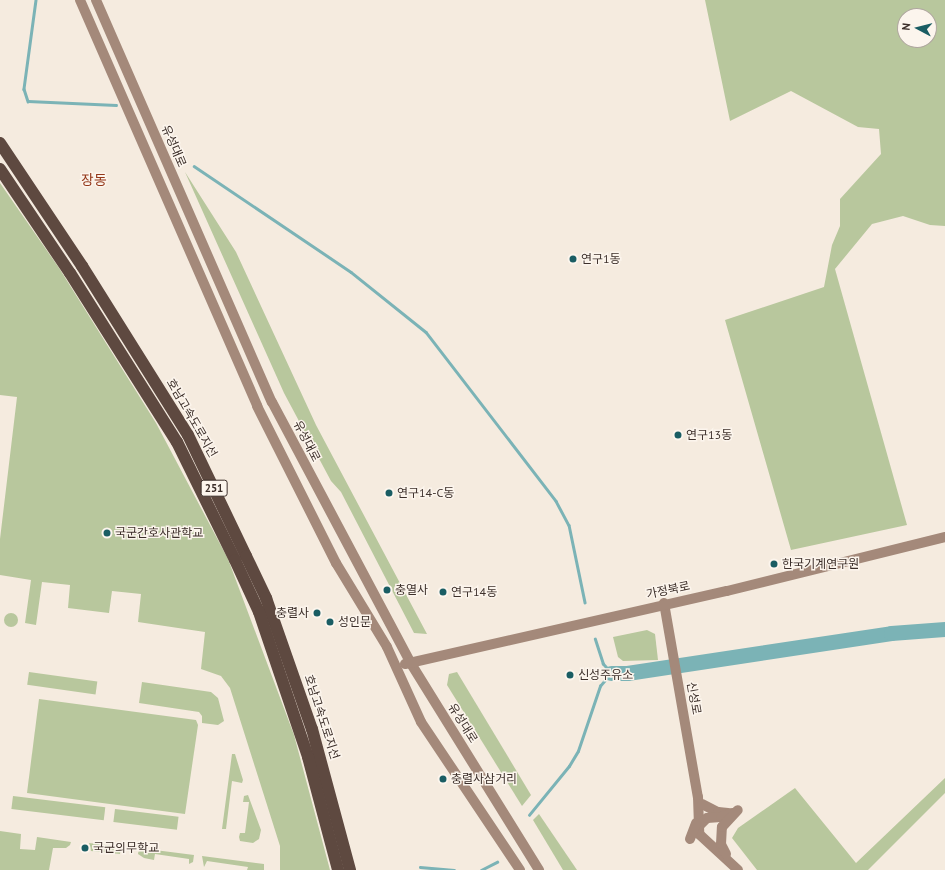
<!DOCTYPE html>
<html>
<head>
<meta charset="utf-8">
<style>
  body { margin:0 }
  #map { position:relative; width:945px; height:870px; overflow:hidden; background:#f5ebdf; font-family:"PT Sans","Noto Sans KR",sans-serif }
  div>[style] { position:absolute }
  .green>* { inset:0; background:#b8c79d; transform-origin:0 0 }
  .round { border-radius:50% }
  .stream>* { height:2.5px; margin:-1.25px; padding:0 1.25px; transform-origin:1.25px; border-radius:1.25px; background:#7bb3b6 }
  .river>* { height:15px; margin:-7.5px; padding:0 7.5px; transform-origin:7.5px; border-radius:7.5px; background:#7bb3b6 }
  .secondary>* { height:10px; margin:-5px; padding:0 5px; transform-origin:5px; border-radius:5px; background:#a4897a }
  .highway>* { height:12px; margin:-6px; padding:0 6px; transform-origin:6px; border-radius:6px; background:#5e4940 }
  .dots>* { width:11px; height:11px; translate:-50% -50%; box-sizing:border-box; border:2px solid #fcf5ed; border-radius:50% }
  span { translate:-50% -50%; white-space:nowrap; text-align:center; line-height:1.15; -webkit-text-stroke:3px #fcf5ed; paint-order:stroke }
  .shield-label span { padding:1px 3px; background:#fcf5ed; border:1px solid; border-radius:3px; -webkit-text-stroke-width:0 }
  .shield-label { font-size:11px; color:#3c2f2a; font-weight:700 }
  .street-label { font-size:12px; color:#3c2f2a }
  .poi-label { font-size:12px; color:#3c2f2a }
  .left { translate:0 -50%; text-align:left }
  .right { translate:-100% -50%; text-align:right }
  .quarter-label { font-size:14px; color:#94381a }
  .north { position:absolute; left:897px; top:8px; width:40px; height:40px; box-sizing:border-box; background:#fcf5ed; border:1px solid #afa69f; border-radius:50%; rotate:277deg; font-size:11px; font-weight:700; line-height:16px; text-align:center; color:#3c2f2a }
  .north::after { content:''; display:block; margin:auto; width:14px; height:18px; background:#1a5d63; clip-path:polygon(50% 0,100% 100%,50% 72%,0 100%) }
</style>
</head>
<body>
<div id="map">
  <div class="green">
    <i style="clip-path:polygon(evenodd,705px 0,945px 0,945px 226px,930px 225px,903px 216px,872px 224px,835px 269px,907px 525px,791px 550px,725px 320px,824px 287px,832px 245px,840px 226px,840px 199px,881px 154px,879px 129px,858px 127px,791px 91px,730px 121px,705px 0,905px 16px,929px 16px,929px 40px,905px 40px,905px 16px)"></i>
    <i style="clip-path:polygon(185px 172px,236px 252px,316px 425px,427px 634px,414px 633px,341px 492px,331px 481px,284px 393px)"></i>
    <i style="clip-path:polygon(0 183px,59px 268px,156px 423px,228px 559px,294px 735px,330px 870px,280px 870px,280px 846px,230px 688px,221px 676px,201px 669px,205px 632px,138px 622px,141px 594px,112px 591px,109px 613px,68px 608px,70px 585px,42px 582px,36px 625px,25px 623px,31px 580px,0 575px,0 539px,17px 397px,0 395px)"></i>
    <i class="round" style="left:4px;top:613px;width:14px;height:14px"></i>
    <i style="clip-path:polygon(647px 630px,655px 634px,658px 660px,623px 661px,618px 657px,613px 637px)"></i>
    <i style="left:29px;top:672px;width:69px;height:13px;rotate:8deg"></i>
    <i style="clip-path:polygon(457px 672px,531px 795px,522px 806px,447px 685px,449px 674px)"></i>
    <i style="clip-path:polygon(142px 682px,211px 692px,218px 698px,224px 721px,218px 725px,202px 723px,202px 716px,199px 712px,139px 703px)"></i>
    <i style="clip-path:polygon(39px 699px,196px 720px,198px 725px,185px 814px,27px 793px)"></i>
    <i style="clip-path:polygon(232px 754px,235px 754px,243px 780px,242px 783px,232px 781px,226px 829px,222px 829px)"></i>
    <i style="clip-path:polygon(945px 778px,945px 793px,868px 870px,757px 870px,732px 838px,738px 828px,795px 788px,856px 863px)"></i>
    <i style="clip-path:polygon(248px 795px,261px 830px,259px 839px,253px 843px,240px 841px,239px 837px,240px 833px,245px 833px,249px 802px,243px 802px,244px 796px)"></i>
    <i style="left:13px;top:796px;width:93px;height:13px;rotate:7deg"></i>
    <i style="left:115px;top:809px;width:64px;height:13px;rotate:7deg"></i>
    <i style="clip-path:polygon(539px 814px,577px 870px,563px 870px,533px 820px)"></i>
    <i style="clip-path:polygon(0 831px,21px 834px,20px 849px,35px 850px,37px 837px,71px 842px,70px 845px,66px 848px,53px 848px,49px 870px,0 870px)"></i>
    <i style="clip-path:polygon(89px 843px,121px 847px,120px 854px,91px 851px)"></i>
    <i style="clip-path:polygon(139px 848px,194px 855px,193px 862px,189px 864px,189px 859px,155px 854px,154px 860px,144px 858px,138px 854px)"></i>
    <i style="clip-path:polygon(202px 856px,264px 864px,264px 870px,247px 870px,248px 867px,207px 861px,204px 867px)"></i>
  </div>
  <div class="stream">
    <i style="left:36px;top:0;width:90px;rotate:97.7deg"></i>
    <i style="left:24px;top:89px;width:13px;rotate:72deg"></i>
    <i style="left:28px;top:101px;width:88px;rotate:2.6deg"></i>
    <i style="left:194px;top:166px;width:189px;rotate:34deg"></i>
    <i style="left:351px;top:272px;width:96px;rotate:38.7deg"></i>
    <i style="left:426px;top:332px;width:213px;rotate:52.4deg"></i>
    <i style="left:556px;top:501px;width:27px;rotate:62deg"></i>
    <i style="left:569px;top:525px;width:79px;rotate:78.3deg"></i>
    <i style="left:529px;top:815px;width:63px;rotate:-50.8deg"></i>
    <i style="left:569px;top:766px;width:17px;rotate:-59deg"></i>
    <i style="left:578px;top:751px;width:69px;rotate:-71.3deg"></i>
    <i style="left:600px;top:686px;width:17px;rotate:-50deg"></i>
    <i style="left:611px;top:673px;width:12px;rotate:-132deg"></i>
    <i style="left:603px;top:664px;width:26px;rotate:-108deg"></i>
    <i style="left:420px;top:867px;width:34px;rotate:5deg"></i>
    <i style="left:481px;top:870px;width:18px;rotate:-27deg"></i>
  </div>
  <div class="river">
    <i style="left:611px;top:673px;width:16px"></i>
    <i style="left:627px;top:673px;width:267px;rotate:-8.6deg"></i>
    <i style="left:891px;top:633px;width:54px;rotate:-4.2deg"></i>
  </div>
  <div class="secondary">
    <i style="left:80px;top:0;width:443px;rotate:66.4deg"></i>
    <i style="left:257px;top:406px;width:176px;rotate:63.3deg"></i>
    <i style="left:336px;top:563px;width:98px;rotate:58.7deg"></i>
    <i style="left:387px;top:647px;width:82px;rotate:65.6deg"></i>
    <i style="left:421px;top:722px;width:178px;rotate:56.2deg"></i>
    <i style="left:96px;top:0;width:439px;rotate:66.4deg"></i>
    <i style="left:272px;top:402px;width:294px;rotate:62deg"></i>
    <i style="left:410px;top:662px;width:245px;rotate:58.2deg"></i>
    <i style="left:664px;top:603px;width:197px;rotate:80.1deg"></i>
    <i style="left:698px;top:797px;width:37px;rotate:88deg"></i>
    <i style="left:699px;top:834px;width:53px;rotate:42.7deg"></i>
    <i style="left:405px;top:664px;width:330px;rotate:-12.8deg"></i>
    <i style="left:727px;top:591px;width:225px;rotate:-13.9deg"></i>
    <i style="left:702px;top:804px;width:18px;rotate:27deg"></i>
    <i style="left:718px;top:812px;width:10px;rotate:6deg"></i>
    <i style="left:699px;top:826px;width:11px;rotate:-45deg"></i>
    <i style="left:707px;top:818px;width:14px;rotate:-4deg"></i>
    <i style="left:721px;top:817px;width:12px;rotate:-20deg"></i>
    <i style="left:690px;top:839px;width:17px;rotate:-69deg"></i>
    <i style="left:726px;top:854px;width:11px;rotate:-117deg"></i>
    <i style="left:721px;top:844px;width:17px;rotate:-87deg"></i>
    <i style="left:722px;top:827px;width:23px;rotate:-47deg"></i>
  </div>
  <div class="highway">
    <i style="left:0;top:143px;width:148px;rotate:56.3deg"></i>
    <i style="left:82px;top:266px;width:199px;rotate:57.9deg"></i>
    <i style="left:188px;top:435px;width:134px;rotate:64.4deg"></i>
    <i style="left:246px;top:556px;width:47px;rotate:64.5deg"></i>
    <i style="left:266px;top:598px;width:139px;rotate:70.7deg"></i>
    <i style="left:312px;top:729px;width:146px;rotate:74.9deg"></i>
    <i style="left:0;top:169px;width:125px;rotate:56.1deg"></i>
    <i style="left:70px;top:273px;width:200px;rotate:57.7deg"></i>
    <i style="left:177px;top:442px;width:131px;rotate:63.8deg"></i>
    <i style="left:235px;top:560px;width:57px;rotate:65.2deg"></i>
    <i style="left:259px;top:612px;width:153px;rotate:71.3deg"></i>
    <i style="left:308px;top:757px;width:117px;rotate:75.1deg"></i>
  </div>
  <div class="dots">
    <i style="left:573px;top:259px;background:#1a5d63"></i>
    <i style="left:678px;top:435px;background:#1a5d63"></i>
    <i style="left:389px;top:493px;background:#1a5d63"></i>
    <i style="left:107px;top:533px;background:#1a5d63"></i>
    <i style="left:774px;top:564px;background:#1a5d63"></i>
    <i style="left:387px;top:590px;background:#1a5d63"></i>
    <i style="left:443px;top:592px;background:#1a5d63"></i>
    <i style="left:317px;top:613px;background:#1a5d63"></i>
    <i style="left:330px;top:622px;background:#1a5d63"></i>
    <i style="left:570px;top:675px;background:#1a5d63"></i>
    <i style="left:443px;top:779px;background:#1a5d63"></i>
    <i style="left:85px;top:848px;background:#1a5d63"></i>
  </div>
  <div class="shield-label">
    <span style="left:214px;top:488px">251</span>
  </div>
  <div class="street-label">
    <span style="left:174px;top:146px;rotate:67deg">유성대로</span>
    <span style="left:192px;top:418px;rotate:60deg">호남고속도로지선</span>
    <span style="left:307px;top:441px;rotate:63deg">유성대로</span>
    <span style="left:668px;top:590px;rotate:-12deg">가정북로</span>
    <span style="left:694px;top:698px;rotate:80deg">신성로</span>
    <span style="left:322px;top:717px;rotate:72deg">호남고속도로지선</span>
    <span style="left:463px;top:723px;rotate:58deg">유성대로</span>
  </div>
  <div class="poi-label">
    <span class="left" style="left:581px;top:259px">연구1동</span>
    <span class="left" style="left:686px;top:435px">연구13동</span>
    <span class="left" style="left:397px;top:493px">연구14-C동</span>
    <span class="left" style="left:115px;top:533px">국군간호사관학교</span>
    <span class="left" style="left:782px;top:564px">한국기계연구원</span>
    <span class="left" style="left:395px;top:590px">충열사</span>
    <span class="left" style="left:451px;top:592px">연구14동</span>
    <span class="right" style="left:309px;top:613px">충렬사</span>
    <span class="left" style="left:338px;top:622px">성인문</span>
    <span class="left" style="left:578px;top:675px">신성주유소</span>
    <span class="left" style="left:451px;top:779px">충렬사삼거리</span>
    <span class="left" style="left:93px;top:848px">국군의무학교</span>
  </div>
  <div class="quarter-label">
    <span style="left:94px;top:180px">장동</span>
  </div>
  <div class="north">N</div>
</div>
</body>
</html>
